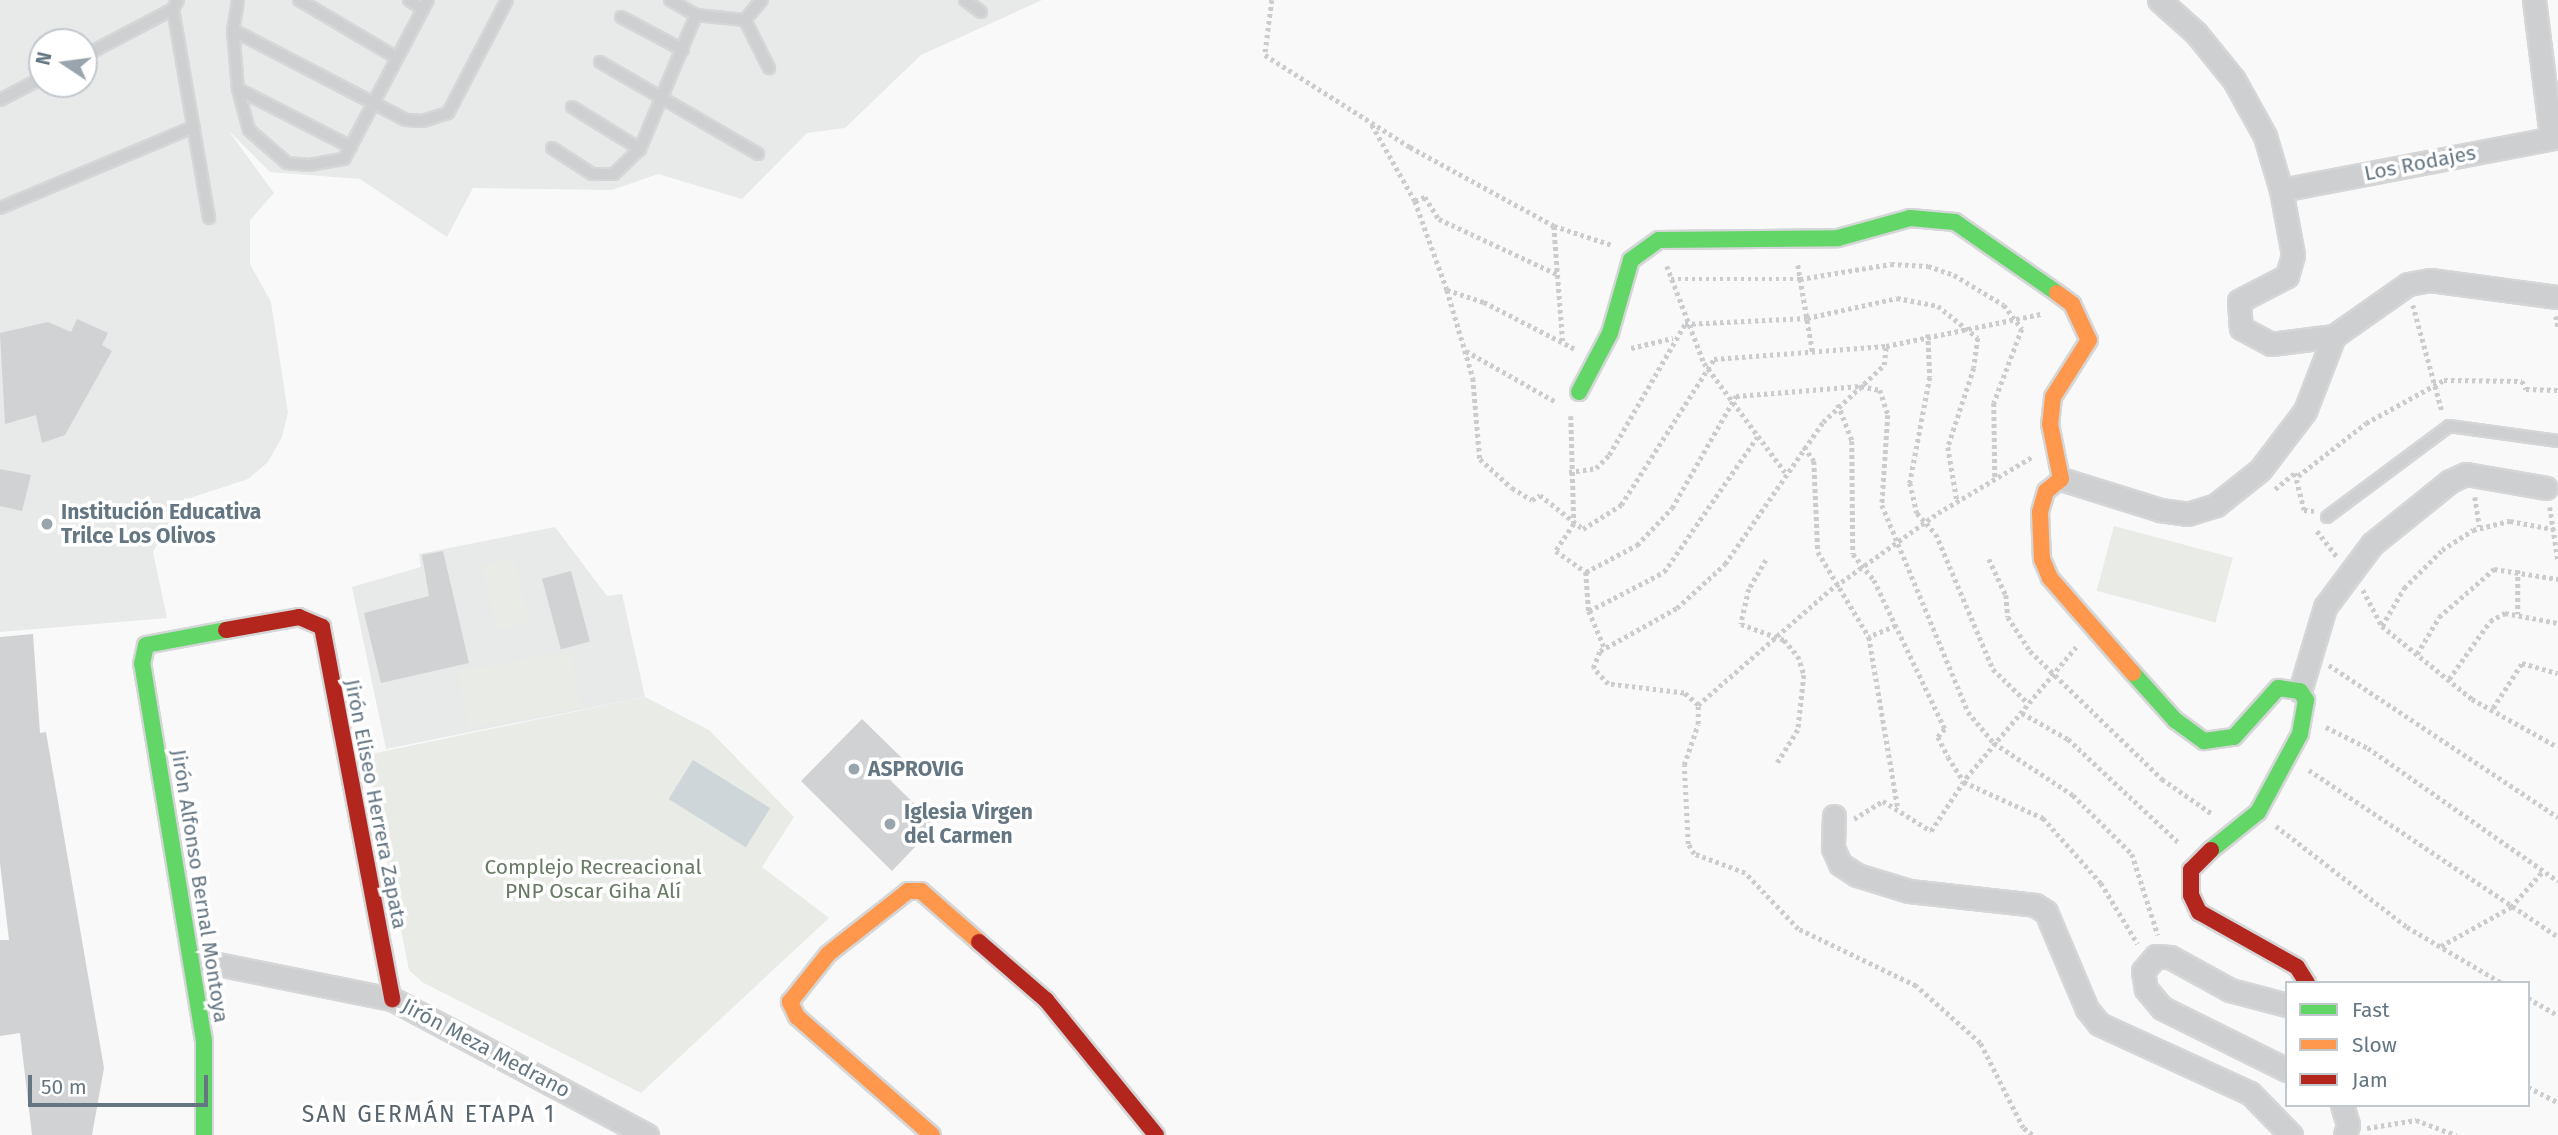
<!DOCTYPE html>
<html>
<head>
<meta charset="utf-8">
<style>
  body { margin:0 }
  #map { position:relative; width:2558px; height:1135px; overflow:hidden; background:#f9f9f9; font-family:"Fira Sans",sans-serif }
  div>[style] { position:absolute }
  .built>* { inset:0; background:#e8e9e9 }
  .green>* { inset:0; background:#e8ebe6; transform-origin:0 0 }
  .water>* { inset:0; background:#ced6d9; transform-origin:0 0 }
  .building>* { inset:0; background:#d0d2d3; transform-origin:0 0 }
  .path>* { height:4.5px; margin-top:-2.25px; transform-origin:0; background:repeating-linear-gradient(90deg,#cbcccd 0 3.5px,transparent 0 7px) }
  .roads { filter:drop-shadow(2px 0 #d5d6d7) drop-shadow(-2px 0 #d5d6d7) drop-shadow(0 2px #d5d6d7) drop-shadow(0 -2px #d5d6d7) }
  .lane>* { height:10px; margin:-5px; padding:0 5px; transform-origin:5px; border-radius:5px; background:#cecfd0 }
  .street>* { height:21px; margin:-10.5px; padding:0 10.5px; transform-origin:10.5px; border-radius:10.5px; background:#cecfd0 }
  .fast>* { height:16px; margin:-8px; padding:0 8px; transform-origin:8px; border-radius:8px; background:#63d668 }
  .slow>* { height:16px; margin:-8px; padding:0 8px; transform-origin:8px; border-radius:8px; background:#ff974d }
  .jam>* { height:16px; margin:-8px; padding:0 8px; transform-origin:8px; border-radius:8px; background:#b3261e }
  .dots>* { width:19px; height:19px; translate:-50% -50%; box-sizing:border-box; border:4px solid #fff; border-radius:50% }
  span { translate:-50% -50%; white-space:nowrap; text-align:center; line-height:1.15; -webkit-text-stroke:7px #fff; paint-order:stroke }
  .street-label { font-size:21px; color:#657683 }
  .poi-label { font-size:21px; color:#657683; font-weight:700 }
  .left { translate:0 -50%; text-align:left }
  .park-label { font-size:21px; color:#687a64 }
  .neighbourhood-label { font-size:23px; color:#57646e; letter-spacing:2px }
  .legend { position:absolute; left:2285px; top:981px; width:245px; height:126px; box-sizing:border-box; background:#fff; border:2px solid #c1c8cd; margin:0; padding:9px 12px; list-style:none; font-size:21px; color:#657683 }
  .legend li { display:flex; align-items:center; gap:14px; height:35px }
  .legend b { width:35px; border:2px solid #c1c8cd }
  .north { position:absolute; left:28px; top:28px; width:70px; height:70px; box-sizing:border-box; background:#fff; border:2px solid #c1c8cd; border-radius:50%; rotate:283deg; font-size:19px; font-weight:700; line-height:28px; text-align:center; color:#657683 }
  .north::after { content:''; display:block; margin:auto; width:24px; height:32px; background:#99a4ac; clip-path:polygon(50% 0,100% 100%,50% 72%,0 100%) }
  .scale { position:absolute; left:28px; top:1075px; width:180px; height:32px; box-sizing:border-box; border:4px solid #657683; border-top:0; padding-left:9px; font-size:21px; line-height:24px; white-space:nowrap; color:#657683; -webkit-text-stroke:5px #fff; paint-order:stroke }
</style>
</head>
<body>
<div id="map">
  <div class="built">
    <i style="clip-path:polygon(evenodd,0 0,1042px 0,921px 55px,845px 128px,807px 133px,742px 199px,658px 174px,612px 190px,473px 188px,447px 237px,360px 179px,270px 172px,228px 130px,274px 193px,250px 220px,250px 264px,271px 302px,288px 413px,282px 437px,268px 462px,248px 479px,181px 501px,153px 552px,167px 618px,0 632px,0 0,42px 42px,84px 42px,84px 84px,42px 84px,42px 42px)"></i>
    <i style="clip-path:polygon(555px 527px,607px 596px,622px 594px,645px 697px,386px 749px,352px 587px,421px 567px,419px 554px)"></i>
  </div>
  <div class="green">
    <i style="left:2114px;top:526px;width:123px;height:67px;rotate:15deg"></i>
    <i style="left:513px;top:557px;width:68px;height:33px;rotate:76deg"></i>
    <i style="left:571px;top:651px;width:58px;height:115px;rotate:80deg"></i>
    <i style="clip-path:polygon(645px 697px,709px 730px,794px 817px,762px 867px,829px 918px,641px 1093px,422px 982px,409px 970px,366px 755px)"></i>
  </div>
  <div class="water">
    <i style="left:693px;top:760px;width:91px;height:46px;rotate:32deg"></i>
  </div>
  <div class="building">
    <i style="clip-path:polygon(77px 319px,108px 333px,102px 345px,112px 351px,65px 435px,42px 443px,36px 415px,5px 424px,0 333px,48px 322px,71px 332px)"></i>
    <i style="clip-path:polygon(0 469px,31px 475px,22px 511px,0 506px)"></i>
    <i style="clip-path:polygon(443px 551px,469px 663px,381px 683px,364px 613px,429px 596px,422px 555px)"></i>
    <i style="left:571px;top:571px;width:73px;height:30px;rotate:75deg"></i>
    <i style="clip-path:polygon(33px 634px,40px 733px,46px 732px,104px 1068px,92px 1135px,32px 1135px,20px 1033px,0 1036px,0 940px,9px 940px,0 863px,0 637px)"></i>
    <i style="clip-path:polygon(862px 719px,904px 760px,887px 777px,936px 825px,892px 871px,801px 781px)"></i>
  </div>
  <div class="path">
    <i style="left:1272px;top:0;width:55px;rotate:97.3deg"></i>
    <i style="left:1265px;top:55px;width:172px;rotate:32.4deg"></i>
    <i style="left:1410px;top:147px;width:164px;rotate:28.7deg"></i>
    <i style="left:1554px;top:226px;width:61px;rotate:18.1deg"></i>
    <i style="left:1372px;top:125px;width:87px;rotate:60.5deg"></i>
    <i style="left:1415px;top:201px;width:95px;rotate:70.2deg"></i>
    <i style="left:1447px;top:290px;width:92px;rotate:73.5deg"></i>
    <i style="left:1473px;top:378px;width:81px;rotate:85.1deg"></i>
    <i style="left:1480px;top:459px;width:43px;rotate:42.2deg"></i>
    <i style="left:1512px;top:488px;width:23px;rotate:31deg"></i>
    <i style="left:1532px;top:500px;width:9px;rotate:-32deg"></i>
    <i style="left:1540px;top:495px;width:55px;rotate:38.3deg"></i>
    <i style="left:1583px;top:529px;width:45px;rotate:-32.3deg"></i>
    <i style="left:1621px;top:505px;width:173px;rotate:-57.5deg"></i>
    <i style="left:1714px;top:359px;width:172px;rotate:-4.3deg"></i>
    <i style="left:1415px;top:201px;width:11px;rotate:-22deg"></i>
    <i style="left:1425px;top:197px;width:26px;rotate:58deg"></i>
    <i style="left:1439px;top:219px;width:130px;rotate:25deg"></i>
    <i style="left:1554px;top:226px;width:118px;rotate:85.6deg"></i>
    <i style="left:1798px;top:265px;width:90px;rotate:80.4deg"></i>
    <i style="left:1667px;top:266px;width:104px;rotate:69.1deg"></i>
    <i style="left:1704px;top:363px;width:136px;rotate:53.4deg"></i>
    <i style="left:1671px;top:279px;width:129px"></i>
    <i style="left:1800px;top:279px;width:92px;rotate:-9.4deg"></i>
    <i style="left:1891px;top:264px;width:37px;rotate:3deg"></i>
    <i style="left:1928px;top:266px;width:28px;rotate:19deg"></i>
    <i style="left:1954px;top:275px;width:58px;rotate:31deg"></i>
    <i style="left:2004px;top:305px;width:30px;rotate:53deg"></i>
    <i style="left:2022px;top:329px;width:79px;rotate:110.7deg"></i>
    <i style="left:1994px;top:403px;width:76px;rotate:89.2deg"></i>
    <i style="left:1447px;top:290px;width:39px;rotate:18deg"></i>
    <i style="left:1484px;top:302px;width:102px;rotate:27.3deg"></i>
    <i style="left:2413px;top:305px;width:110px;rotate:74.7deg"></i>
    <i style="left:2556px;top:316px;width:11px;rotate:80deg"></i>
    <i style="left:1928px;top:334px;width:43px;rotate:87.3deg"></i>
    <i style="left:1930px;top:377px;width:108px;rotate:100.7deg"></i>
    <i style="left:1910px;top:483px;width:31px;rotate:77deg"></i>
    <i style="left:1917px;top:513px;width:28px;rotate:48deg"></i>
    <i style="left:1936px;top:534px;width:147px;rotate:67.1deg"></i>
    <i style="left:1993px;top:669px;width:49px;rotate:44.2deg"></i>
    <i style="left:1631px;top:348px;width:43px;rotate:-13.4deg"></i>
    <i style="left:1466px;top:351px;width:103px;rotate:29.5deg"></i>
    <i style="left:1838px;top:404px;width:40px;rotate:69deg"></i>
    <i style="left:1852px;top:441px;width:113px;rotate:89.5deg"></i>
    <i style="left:1853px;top:554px;width:33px;rotate:51deg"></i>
    <i style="left:1874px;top:580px;width:165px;rotate:64.5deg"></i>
    <i style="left:1945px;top:729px;width:11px;rotate:131deg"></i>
    <i style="left:1938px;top:737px;width:22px;rotate:63deg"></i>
    <i style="left:1948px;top:757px;width:30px;rotate:57deg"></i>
    <i style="left:1964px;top:782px;width:87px;rotate:24.5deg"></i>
    <i style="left:2043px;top:818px;width:87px;rotate:48.3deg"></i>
    <i style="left:2101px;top:883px;width:71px;rotate:58.8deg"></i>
    <i style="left:1571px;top:416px;width:108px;rotate:88.4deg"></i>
    <i style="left:1574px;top:524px;width:32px;rotate:124deg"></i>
    <i style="left:1556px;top:551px;width:37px;rotate:35deg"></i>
    <i style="left:1586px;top:572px;width:39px;rotate:86deg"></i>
    <i style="left:1589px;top:611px;width:41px;rotate:67.2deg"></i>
    <i style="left:1804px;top:447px;width:17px;rotate:54deg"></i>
    <i style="left:1814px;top:461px;width:91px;rotate:87.5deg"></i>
    <i style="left:1818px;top:552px;width:99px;rotate:59deg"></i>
    <i style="left:1569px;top:472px;width:27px;rotate:-8deg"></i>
    <i style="left:1596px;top:468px;width:18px;rotate:-45deg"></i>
    <i style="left:1609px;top:455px;width:151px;rotate:-59.9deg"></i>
    <i style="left:1685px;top:324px;width:122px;rotate:-2.8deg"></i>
    <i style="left:1807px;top:318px;width:92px;rotate:-12.5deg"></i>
    <i style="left:1897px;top:298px;width:42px;rotate:11deg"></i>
    <i style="left:1938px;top:306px;width:51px;rotate:38.7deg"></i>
    <i style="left:1978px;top:338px;width:30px;rotate:98deg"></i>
    <i style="left:1974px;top:368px;width:83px;rotate:108.2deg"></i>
    <i style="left:1948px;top:447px;width:55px;rotate:80.5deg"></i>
    <i style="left:2298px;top:476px;width:86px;rotate:-37.9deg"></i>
    <i style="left:2366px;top:423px;width:89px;rotate:-28.9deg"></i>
    <i style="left:2444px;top:380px;width:78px;rotate:0.7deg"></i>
    <i style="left:2522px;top:381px;width:9px;rotate:63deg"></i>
    <i style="left:2526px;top:389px;width:32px;rotate:2deg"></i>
    <i style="left:2275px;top:489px;width:26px;rotate:-39deg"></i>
    <i style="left:2295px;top:473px;width:38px;rotate:76deg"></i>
    <i style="left:2304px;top:510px;width:10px;rotate:6deg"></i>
    <i style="left:2475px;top:497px;width:30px;rotate:81deg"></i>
    <i style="left:2550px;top:507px;width:54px;rotate:81.4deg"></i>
    <i style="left:2317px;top:531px;width:33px;rotate:52deg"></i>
    <i style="left:1989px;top:559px;width:40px;rotate:65deg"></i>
    <i style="left:2006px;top:595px;width:22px;rotate:85deg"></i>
    <i style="left:2008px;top:617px;width:40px;rotate:57.1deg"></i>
    <i style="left:2030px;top:651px;width:184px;rotate:44.1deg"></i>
    <i style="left:2162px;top:779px;width:63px;rotate:34.7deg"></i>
    <i style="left:1766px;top:560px;width:34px;rotate:120deg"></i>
    <i style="left:1749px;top:589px;width:36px;rotate:103deg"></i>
    <i style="left:1741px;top:624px;width:46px;rotate:20.4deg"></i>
    <i style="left:1784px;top:640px;width:21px;rotate:49deg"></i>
    <i style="left:1798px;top:656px;width:20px;rotate:72deg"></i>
    <i style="left:1804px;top:675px;width:55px;rotate:96.2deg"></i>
    <i style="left:1798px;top:730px;width:39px;rotate:122deg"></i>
    <i style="left:2518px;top:570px;width:44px;rotate:90deg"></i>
    <i style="left:1586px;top:572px;width:58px;rotate:-27.9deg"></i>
    <i style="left:1637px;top:545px;width:51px;rotate:-46.6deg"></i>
    <i style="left:1672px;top:508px;width:129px;rotate:-60.3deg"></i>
    <i style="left:1736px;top:396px;width:125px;rotate:-4.6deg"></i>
    <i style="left:1861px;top:386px;width:19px;rotate:12deg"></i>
    <i style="left:1880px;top:390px;width:26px;rotate:72deg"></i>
    <i style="left:1888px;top:415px;width:90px;rotate:93.8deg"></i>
    <i style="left:1882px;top:505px;width:224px;rotate:67.4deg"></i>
    <i style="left:1968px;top:712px;width:40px;rotate:50deg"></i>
    <i style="left:1994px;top:743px;width:95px;rotate:33.4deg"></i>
    <i style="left:2073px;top:795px;width:83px;rotate:45deg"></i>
    <i style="left:2132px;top:854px;width:85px;rotate:72.2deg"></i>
    <i style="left:2363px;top:590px;width:41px;rotate:62.2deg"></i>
    <i style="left:2382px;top:626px;width:116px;rotate:39deg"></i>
    <i style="left:2472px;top:699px;width:98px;rotate:29.2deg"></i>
    <i style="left:1589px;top:611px;width:85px;rotate:-27.5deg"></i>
    <i style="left:1664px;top:572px;width:164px;rotate:-55.4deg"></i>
    <i style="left:1896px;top:626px;width:29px;rotate:158deg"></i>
    <i style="left:1869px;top:637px;width:173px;rotate:80.4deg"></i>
    <i style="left:2382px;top:626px;width:44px;rotate:-59.9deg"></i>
    <i style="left:2404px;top:588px;width:54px;rotate:-45deg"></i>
    <i style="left:2442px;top:550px;width:37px;rotate:-33deg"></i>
    <i style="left:2473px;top:530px;width:38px;rotate:-14deg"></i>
    <i style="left:2510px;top:521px;width:49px;rotate:10.6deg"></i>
    <i style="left:2417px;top:654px;width:43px;rotate:-59.3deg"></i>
    <i style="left:2439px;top:617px;width:73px;rotate:-41.1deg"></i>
    <i style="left:2494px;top:569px;width:65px;rotate:8.9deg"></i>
    <i style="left:2329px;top:665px;width:275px;rotate:33.6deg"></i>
    <i style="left:2449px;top:679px;width:71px;rotate:-54.7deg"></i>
    <i style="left:2490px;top:621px;width:17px;rotate:-28deg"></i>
    <i style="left:2505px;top:613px;width:54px;rotate:10.7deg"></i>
    <i style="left:1698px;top:705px;width:175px;rotate:-41.1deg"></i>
    <i style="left:1830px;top:590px;width:133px;rotate:-35.5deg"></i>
    <i style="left:1938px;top:513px;width:109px;rotate:-30.8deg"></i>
    <i style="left:2493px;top:708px;width:54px;rotate:-57.2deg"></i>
    <i style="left:2522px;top:663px;width:37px;rotate:16deg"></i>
    <i style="left:2022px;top:713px;width:53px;rotate:29.5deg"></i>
    <i style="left:2068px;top:739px;width:152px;rotate:43.1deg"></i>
    <i style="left:2326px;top:727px;width:47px;rotate:26.6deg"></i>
    <i style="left:2368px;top:748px;width:232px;rotate:35deg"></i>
    <i style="left:2309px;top:770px;width:300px;rotate:33.8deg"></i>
    <i style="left:1854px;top:819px;width:34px;rotate:-32deg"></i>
    <i style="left:1883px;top:801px;width:57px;rotate:32deg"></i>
    <i style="left:1931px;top:831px;width:64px;rotate:-56.6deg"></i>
    <i style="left:1966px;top:778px;width:171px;rotate:-50deg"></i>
    <i style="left:2276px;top:826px;width:165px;rotate:37.6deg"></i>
    <i style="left:2407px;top:927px;width:110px;rotate:30.5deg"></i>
    <i style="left:2441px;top:946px;width:80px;rotate:-29.1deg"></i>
    <i style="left:2511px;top:907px;width:48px;rotate:-48.4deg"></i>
    <i style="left:2528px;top:998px;width:34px;rotate:30deg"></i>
    <i style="left:2528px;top:1087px;width:34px;rotate:27deg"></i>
    <i style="left:2367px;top:1128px;width:50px;rotate:-9.3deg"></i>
    <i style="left:2416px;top:1120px;width:43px;rotate:20.6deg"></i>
    <i style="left:2032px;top:1135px;width:11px;rotate:-142deg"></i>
    <i style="left:2023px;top:1128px;width:95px;rotate:-116.8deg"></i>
    <i style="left:1980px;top:1043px;width:86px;rotate:-138.3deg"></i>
    <i style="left:1916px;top:986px;width:131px;rotate:-154.2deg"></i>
    <i style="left:1798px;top:929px;width:77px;rotate:-133.4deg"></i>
    <i style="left:1745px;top:873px;width:54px;rotate:-159.6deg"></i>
    <i style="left:1694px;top:854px;width:12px;rotate:-121deg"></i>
    <i style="left:1688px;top:844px;width:79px;rotate:-92.9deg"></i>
    <i style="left:1684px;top:765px;width:43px;rotate:-71.1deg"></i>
    <i style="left:1698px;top:724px;width:19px;rotate:-90deg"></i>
    <i style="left:1698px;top:705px;width:18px;rotate:-139deg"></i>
    <i style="left:1684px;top:693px;width:77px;rotate:-173.2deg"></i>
    <i style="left:1608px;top:684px;width:22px;rotate:-133deg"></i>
    <i style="left:1593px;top:668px;width:18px;rotate:-68deg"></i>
    <i style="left:1600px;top:651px;width:88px;rotate:-29.2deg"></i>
    <i style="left:1677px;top:608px;width:65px;rotate:-42.5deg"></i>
    <i style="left:1725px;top:564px;width:173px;rotate:-55.4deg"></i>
    <i style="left:1823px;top:422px;width:83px;rotate:-43.1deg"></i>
    <i style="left:1884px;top:365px;width:19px;rotate:-84deg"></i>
    <i style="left:1886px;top:346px;width:158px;rotate:-11.7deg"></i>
  </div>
  <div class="roads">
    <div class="lane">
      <i style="left:238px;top:0;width:30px;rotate:99deg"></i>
      <i style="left:233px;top:30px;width:59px;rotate:85.2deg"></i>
      <i style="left:238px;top:89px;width:42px;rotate:75deg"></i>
      <i style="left:249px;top:130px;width:50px;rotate:41deg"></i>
      <i style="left:287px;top:163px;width:22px;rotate:5deg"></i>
      <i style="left:309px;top:165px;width:36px;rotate:-10deg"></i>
      <i style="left:344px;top:159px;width:180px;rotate:-62.2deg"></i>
      <i style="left:299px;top:0;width:114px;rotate:30.6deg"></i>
      <i style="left:409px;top:0;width:17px;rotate:33deg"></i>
      <i style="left:670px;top:0;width:30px;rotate:30deg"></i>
      <i style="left:696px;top:15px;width:49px;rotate:5.8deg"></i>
      <i style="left:745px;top:20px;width:54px;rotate:63.4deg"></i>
      <i style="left:965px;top:0;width:20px;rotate:37deg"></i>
      <i style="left:173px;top:9px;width:212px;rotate:80.2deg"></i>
      <i style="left:621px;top:17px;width:70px;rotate:28deg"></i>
      <i style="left:745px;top:20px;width:26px;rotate:-50deg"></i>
      <i style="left:233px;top:30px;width:195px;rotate:27.5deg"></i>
      <i style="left:406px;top:120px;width:17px;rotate:3deg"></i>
      <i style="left:423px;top:121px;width:26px;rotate:-18deg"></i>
      <i style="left:448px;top:113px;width:127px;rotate:-62.4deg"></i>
      <i style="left:84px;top:56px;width:101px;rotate:-27.8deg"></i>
      <i style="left:173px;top:9px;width:10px;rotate:-61deg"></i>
      <i style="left:600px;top:62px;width:183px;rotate:30.2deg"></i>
      <i style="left:238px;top:89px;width:127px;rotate:27.2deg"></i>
      <i style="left:0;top:100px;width:47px;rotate:-27.6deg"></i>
      <i style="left:572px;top:107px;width:80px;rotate:31.7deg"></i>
      <i style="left:640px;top:149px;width:145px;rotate:-67.3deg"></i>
      <i style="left:552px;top:148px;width:48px;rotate:33deg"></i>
      <i style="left:592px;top:174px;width:22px"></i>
      <i style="left:614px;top:174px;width:36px;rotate:-44deg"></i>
      <i style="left:0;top:208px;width:210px;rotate:-22.7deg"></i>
      <i style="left:2327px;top:517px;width:152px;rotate:-36.7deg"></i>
      <i style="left:2449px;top:426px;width:110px;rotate:7.8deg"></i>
    </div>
    <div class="street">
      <i style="left:2159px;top:0;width:50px;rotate:41.7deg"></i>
      <i style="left:2196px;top:33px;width:60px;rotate:51deg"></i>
      <i style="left:2234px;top:80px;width:64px;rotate:61deg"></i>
      <i style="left:2265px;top:136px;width:56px;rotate:73.5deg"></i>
      <i style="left:2281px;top:190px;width:66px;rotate:79.5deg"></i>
      <i style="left:2293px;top:255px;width:22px;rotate:106deg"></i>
      <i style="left:2287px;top:276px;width:54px;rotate:152.5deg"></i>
      <i style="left:2239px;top:301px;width:27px;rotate:86deg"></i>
      <i style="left:2241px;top:328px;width:34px;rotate:28deg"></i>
      <i style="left:2271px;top:344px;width:64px;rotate:-7.2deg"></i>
      <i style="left:2534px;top:0;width:138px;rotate:82.9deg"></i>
      <i style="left:2281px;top:190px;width:282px;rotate:-10.8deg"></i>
      <i style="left:2334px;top:336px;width:90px;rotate:-35.1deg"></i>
      <i style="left:2408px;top:284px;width:22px;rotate:-10deg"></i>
      <i style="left:2430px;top:280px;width:129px;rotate:7.6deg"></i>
      <i style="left:2061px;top:479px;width:104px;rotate:17.4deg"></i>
      <i style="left:2160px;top:510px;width:27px;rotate:8deg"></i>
      <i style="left:2187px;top:514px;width:30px;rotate:-17deg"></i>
      <i style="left:2216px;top:505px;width:56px;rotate:-38.5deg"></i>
      <i style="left:2260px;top:470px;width:74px;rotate:-52.7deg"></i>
      <i style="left:2305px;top:411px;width:80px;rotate:-68.9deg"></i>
      <i style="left:2300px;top:691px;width:88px;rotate:-73.4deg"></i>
      <i style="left:2325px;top:607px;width:79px;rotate:-53.3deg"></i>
      <i style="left:2372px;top:544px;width:100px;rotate:-38.9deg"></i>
      <i style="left:2450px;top:481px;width:17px;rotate:-24deg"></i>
      <i style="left:2466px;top:474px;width:81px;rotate:9.9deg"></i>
      <i style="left:1834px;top:816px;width:32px;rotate:92deg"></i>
      <i style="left:1833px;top:848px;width:17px;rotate:66deg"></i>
      <i style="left:1840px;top:864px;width:20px;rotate:33deg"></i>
      <i style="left:1857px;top:875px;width:54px;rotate:17.1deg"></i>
      <i style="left:1909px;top:891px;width:127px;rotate:6.3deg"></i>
      <i style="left:2035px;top:905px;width:13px;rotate:32deg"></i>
      <i style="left:2046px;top:912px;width:105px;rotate:67.1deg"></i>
      <i style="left:2087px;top:1009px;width:19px;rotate:51deg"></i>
      <i style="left:2099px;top:1024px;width:166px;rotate:24.6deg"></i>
      <i style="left:2250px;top:1093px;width:59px;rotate:45.7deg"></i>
      <i style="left:193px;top:959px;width:203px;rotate:11.4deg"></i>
      <i style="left:392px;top:999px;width:289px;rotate:28.1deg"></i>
      <i style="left:2287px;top:1005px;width:59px;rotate:-165.3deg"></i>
      <i style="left:2230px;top:990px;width:68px;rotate:-151.2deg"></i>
      <i style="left:2170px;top:957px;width:14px;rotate:-176deg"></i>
      <i style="left:2156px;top:956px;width:20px;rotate:131deg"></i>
      <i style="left:2143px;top:971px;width:18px;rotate:81deg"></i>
      <i style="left:2146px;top:989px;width:25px;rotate:50deg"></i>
      <i style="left:2162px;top:1008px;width:140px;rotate:26.4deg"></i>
      <i style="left:2342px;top:1105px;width:21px;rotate:73deg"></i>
      <i style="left:2348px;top:1125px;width:10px;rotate:107deg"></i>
    </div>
    <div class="fast">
      <i style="left:1579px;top:392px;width:67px;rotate:-62.3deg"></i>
      <i style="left:1610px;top:333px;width:76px;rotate:-74deg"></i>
      <i style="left:1631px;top:260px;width:34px;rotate:-36deg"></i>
      <i style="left:1659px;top:240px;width:179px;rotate:-0.6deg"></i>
      <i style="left:1838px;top:238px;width:75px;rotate:-15.5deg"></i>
      <i style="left:1910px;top:218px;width:45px;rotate:5.1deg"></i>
      <i style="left:1955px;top:222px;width:124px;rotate:34.8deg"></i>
      <i style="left:2133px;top:673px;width:63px;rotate:48.2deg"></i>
      <i style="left:2175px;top:720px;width:36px;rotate:36deg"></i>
      <i style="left:2204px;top:741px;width:30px;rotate:-8deg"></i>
      <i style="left:2234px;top:737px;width:66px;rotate:-48.1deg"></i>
      <i style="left:2278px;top:688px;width:22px;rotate:8deg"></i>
      <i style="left:2300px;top:691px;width:11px;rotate:56deg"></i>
      <i style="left:2306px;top:700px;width:35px;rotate:100deg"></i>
      <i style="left:2300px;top:734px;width:89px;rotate:118.3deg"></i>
      <i style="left:2258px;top:812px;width:60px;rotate:141deg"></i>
      <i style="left:204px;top:1135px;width:94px;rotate:-90deg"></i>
      <i style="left:204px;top:1041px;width:382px;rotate:-99.3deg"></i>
      <i style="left:142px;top:664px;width:19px;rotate:-78deg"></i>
      <i style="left:146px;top:645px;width:81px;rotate:-10.6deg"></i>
    </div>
    <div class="slow">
      <i style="left:2057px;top:293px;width:19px;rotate:36deg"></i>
      <i style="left:2072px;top:304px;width:40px;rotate:65deg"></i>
      <i style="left:2089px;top:340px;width:67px;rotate:122.3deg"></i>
      <i style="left:2053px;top:397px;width:27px;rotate:96deg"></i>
      <i style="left:2050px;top:424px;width:56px;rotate:78.7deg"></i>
      <i style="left:2061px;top:479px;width:19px;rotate:141deg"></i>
      <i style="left:2046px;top:491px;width:22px;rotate:106deg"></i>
      <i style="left:2040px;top:512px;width:47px;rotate:87.6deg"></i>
      <i style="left:2042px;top:559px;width:21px;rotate:67deg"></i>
      <i style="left:2050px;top:578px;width:126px;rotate:48.9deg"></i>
      <i style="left:932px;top:1135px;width:179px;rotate:-138.8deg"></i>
      <i style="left:797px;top:1017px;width:17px;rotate:-115deg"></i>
      <i style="left:790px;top:1002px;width:61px;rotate:-51.6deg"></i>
      <i style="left:828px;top:954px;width:102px;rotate:-38.2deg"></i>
      <i style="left:908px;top:891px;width:13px"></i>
      <i style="left:921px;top:891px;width:77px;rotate:41.3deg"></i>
    </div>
    <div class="jam">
      <i style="left:226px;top:630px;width:74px;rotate:-10.1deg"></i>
      <i style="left:299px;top:617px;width:25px;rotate:23deg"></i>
      <i style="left:322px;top:627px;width:379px;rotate:79.3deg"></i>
      <i style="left:2211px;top:850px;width:28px;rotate:135deg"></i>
      <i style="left:2191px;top:870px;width:25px;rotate:90deg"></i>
      <i style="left:2191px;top:895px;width:19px;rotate:65deg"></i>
      <i style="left:2199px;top:912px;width:112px;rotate:29.3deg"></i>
      <i style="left:2297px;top:967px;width:19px;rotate:58deg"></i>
      <i style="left:979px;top:942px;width:89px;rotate:40.9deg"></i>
      <i style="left:1046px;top:1000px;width:174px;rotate:50.8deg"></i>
    </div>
  </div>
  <div class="dots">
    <i style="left:47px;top:524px;background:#99a4ac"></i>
    <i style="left:854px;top:769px;background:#99a4ac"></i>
    <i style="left:890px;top:824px;background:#99a4ac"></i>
  </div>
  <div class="street-label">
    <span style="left:2420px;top:163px;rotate:-11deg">Los Rodajes</span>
    <span style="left:376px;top:804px;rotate:79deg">Jirón Eliseo Herrera Zapata</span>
    <span style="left:200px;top:886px;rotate:81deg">Jirón Alfonso Bernal Montoya</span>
    <span style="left:486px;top:1048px;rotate:28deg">Jirón Meza Medrano</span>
  </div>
  <div class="poi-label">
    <span class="left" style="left:61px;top:524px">Institución Educativa<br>Trilce Los Olivos</span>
    <span class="left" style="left:868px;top:769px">ASPROVIG</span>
    <span class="left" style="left:904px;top:824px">Iglesia Virgen<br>del Carmen</span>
  </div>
  <div class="park-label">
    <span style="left:593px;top:879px">Complejo Recreacional<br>PNP Oscar Giha Alí</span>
  </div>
  <div class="neighbourhood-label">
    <span style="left:429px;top:1114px">SAN GERMÁN ETAPA 1</span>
  </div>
  <ul class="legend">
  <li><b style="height:9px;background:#63d668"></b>Fast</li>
  <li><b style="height:9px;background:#ff974d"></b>Slow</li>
  <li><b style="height:9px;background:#b3261e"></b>Jam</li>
  </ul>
  <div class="north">N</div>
  <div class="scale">50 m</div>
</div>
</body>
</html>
